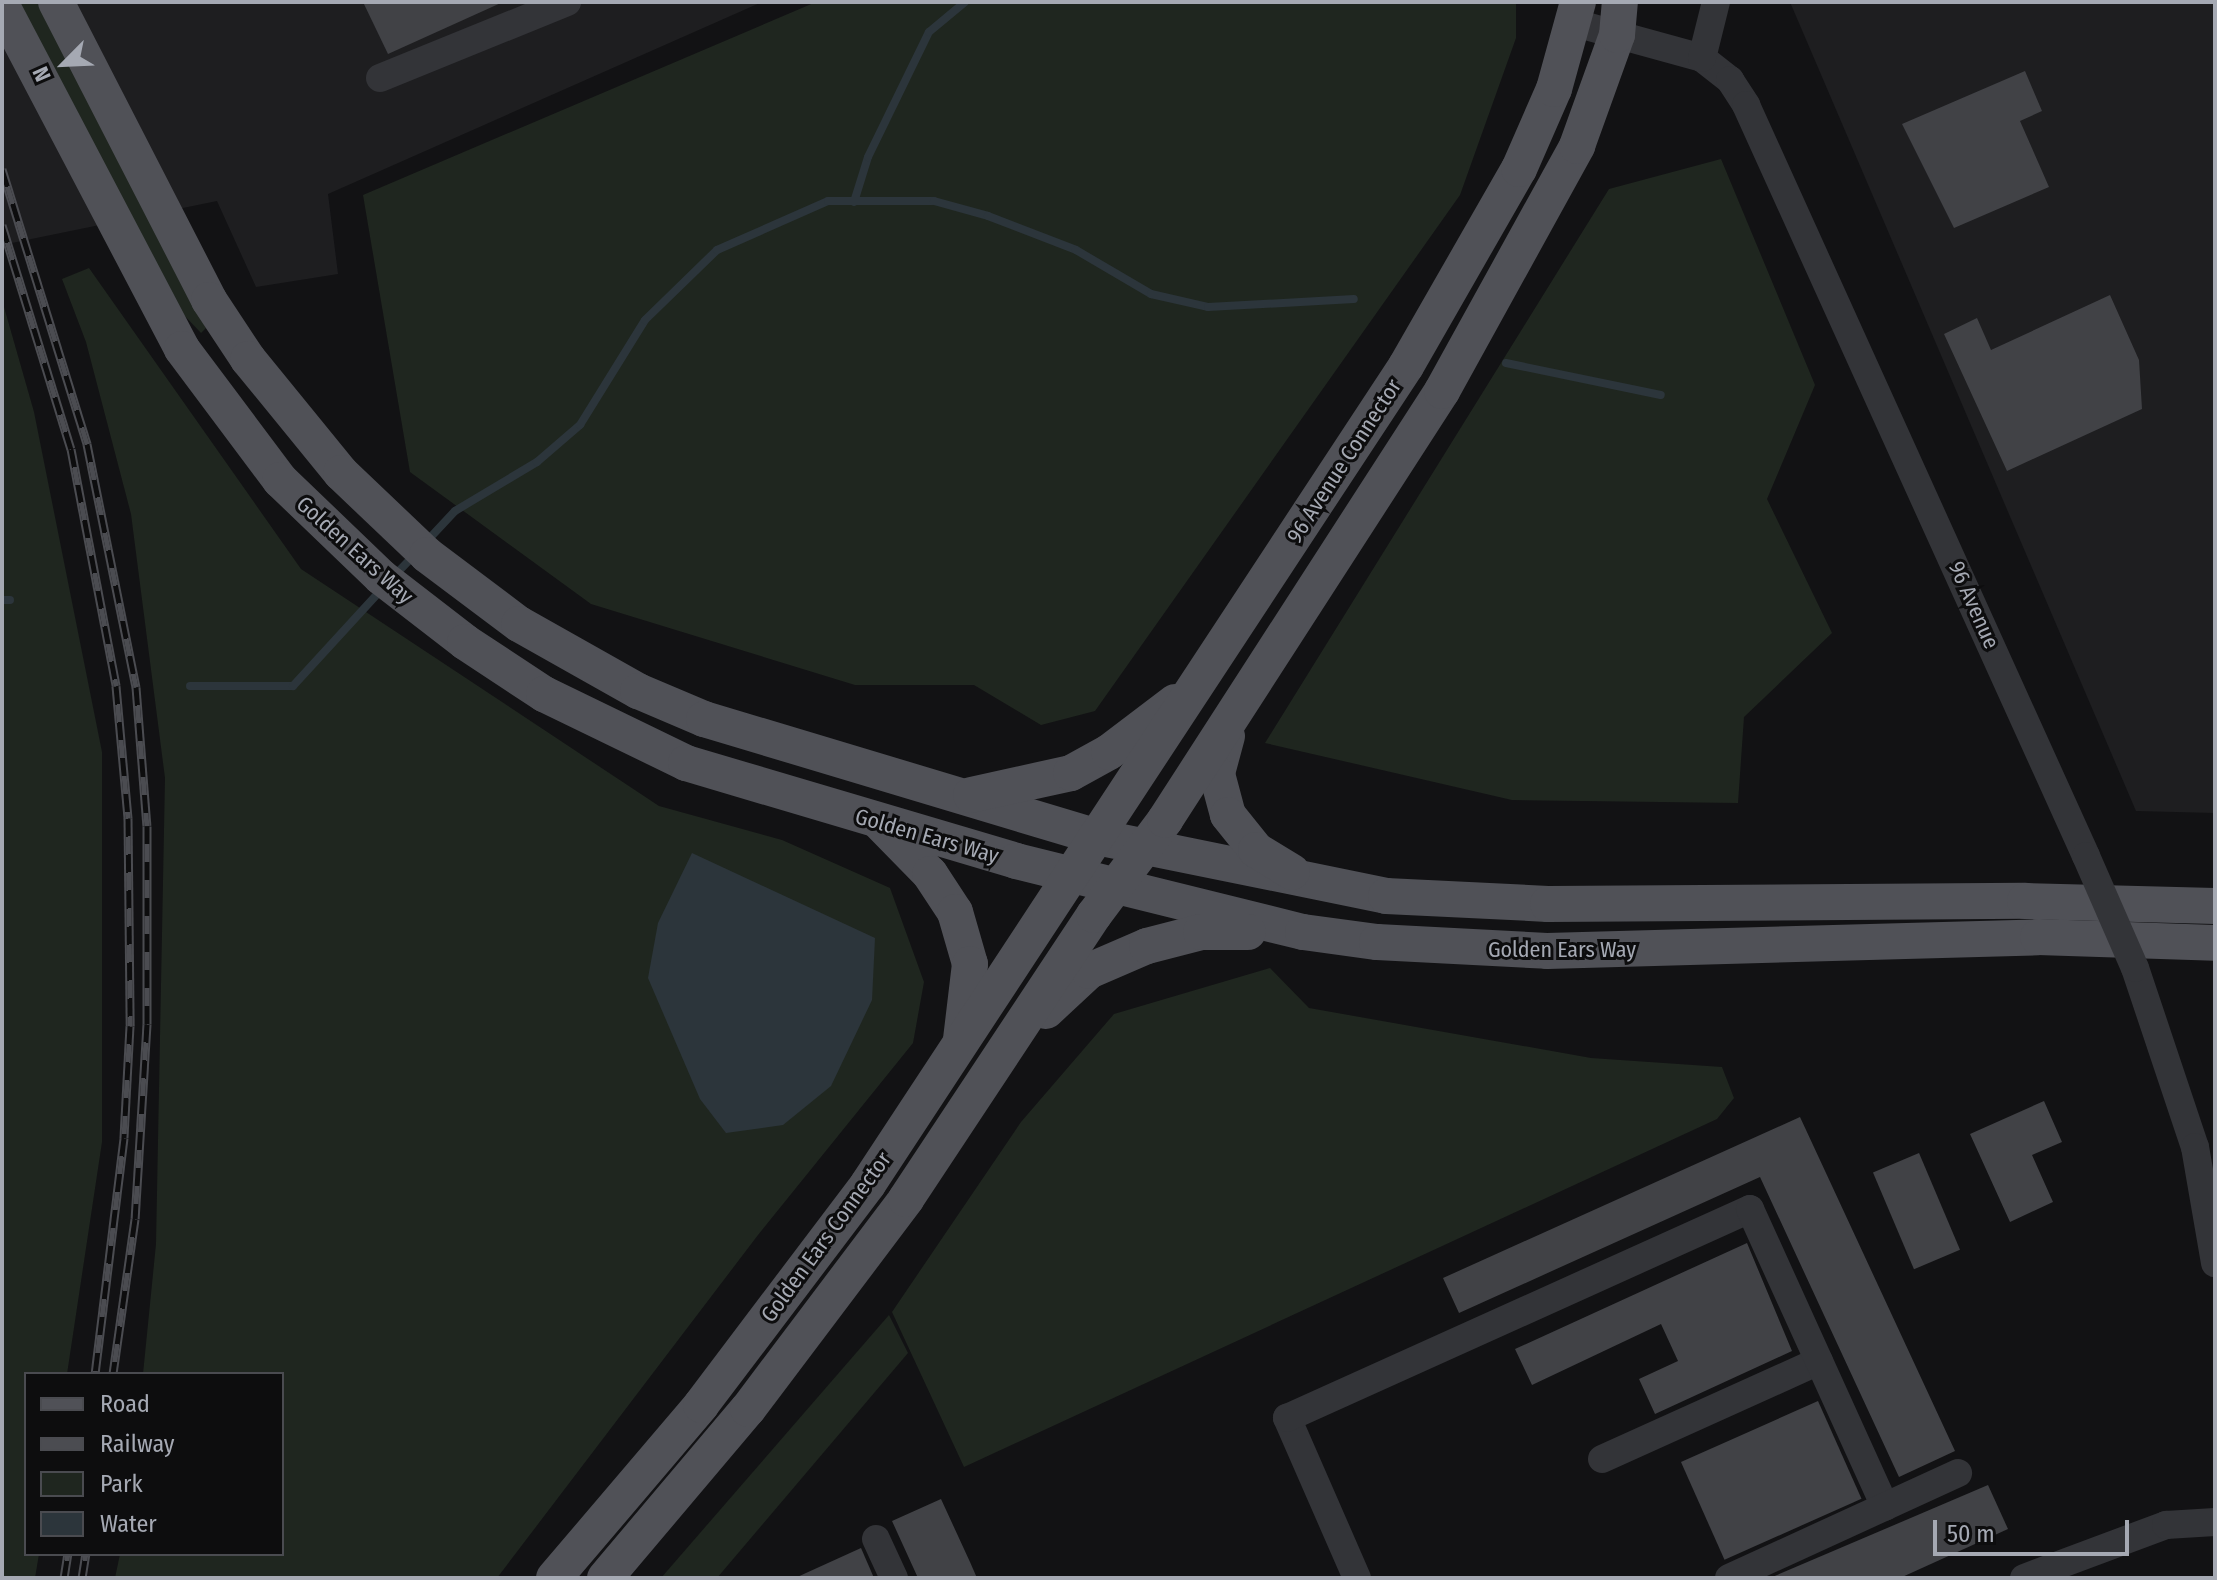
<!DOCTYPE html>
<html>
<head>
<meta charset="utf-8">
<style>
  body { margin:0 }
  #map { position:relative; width:2217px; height:1580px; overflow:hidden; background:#121214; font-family:"Fira Sans Condensed",sans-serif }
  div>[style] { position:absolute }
  .built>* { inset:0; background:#1e1e20 }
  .green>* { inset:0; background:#1f261f }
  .water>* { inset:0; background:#2c353b }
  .stream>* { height:8px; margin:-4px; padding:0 4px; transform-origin:4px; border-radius:4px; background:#2c353b }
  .building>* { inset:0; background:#414246; transform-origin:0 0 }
  .minor>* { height:28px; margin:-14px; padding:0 14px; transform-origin:14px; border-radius:14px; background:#333438 }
  .major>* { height:36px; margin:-18px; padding:0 18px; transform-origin:18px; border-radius:18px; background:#505157 }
  .rail>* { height:9px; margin-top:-4.5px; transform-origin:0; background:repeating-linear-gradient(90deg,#0d0d0e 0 18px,#4b4c51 0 36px); box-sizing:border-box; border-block:2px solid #4b4c51 }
  .minor-bridge>* { height:28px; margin:-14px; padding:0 14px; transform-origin:14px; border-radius:14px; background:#333438 }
  span { translate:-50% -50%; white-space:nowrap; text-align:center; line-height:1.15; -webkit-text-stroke:6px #0d0d0e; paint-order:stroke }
  .street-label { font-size:22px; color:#a5a9b3 }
  .frame { position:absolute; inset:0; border:4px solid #a5a9b3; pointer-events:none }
  .legend { position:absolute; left:24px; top:1372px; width:260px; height:184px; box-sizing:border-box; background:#0d0d0e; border:2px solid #4a4b50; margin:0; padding:10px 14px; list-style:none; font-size:24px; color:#a5a9b3 }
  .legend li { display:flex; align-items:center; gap:16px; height:40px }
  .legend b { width:40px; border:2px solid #4a4b50 }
  .north { position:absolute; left:24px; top:24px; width:80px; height:80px; -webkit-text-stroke:6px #0d0d0e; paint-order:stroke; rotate:246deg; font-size:22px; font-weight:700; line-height:32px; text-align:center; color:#a5a9b3 }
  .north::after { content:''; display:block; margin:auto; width:28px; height:36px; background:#a5a9b3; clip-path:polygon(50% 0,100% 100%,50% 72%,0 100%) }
  .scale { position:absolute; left:1933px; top:1520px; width:196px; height:36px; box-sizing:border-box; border:4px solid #a5a9b3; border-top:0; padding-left:10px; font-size:24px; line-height:28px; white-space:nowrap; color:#a5a9b3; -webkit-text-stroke:6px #0d0d0e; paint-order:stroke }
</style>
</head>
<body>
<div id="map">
  <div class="built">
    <i style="clip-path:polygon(2px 2px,762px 2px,328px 194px,338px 274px,256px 287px,217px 201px,2px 245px)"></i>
    <i style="clip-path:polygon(1790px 2px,2215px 2px,2215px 813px,2136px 811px)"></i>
  </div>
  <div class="green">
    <i style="clip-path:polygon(19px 2px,37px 2px,206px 328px,201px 333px,182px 313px)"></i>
    <i style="clip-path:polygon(816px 2px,1516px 2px,1516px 38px,1460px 195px,1095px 711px,1041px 725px,974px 685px,855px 685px,591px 604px,410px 472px,363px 195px)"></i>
    <i style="clip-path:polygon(1721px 159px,1815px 385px,1767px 499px,1832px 633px,1744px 717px,1738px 803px,1512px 800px,1265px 743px,1609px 189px)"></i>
    <i style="clip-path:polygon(89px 268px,301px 569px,659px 806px,782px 840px,890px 888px,924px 982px,913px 1043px,758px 1235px,497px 1578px,115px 1578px,120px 1554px,282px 1554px,282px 1374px,143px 1374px,156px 1244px,165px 778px,131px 514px,86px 342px,62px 279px)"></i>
    <i style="clip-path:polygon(2px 300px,34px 412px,102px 752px,102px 1142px,67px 1374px,26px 1374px,26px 1554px,39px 1554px,35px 1578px,2px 1578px)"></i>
    <i style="clip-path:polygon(1270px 968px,1309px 1008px,1591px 1058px,1722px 1067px,1734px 1098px,1717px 1119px,964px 1467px,892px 1312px,1021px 1122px,1114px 1014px)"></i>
    <i style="clip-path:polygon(889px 1315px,908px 1353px,717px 1578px,661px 1578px)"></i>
  </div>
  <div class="water">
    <i style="clip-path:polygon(692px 853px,875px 938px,872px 1000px,831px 1086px,783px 1125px,726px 1133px,700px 1099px,648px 978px,658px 923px)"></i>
  </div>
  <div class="stream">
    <i style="left:854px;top:202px;width:47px;rotate:-72.7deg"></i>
    <i style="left:868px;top:157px;width:139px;rotate:-64deg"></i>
    <i style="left:929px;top:32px;width:47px;rotate:-39.8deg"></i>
    <i style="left:1506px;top:363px;width:158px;rotate:11.7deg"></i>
    <i style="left:427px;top:541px;width:41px;rotate:-47deg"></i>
    <i style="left:455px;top:511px;width:96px;rotate:-30.9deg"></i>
    <i style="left:537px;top:462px;width:57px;rotate:-40.7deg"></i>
    <i style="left:580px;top:425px;width:123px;rotate:-58.2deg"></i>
    <i style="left:645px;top:320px;width:100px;rotate:-44.2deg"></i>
    <i style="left:717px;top:250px;width:121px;rotate:-23.8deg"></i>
    <i style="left:828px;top:201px;width:106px"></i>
    <i style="left:934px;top:201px;width:56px;rotate:15.5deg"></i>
    <i style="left:988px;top:216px;width:94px;rotate:21.1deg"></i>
    <i style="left:1076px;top:250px;width:87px;rotate:30.4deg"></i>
    <i style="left:1151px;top:294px;width:58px;rotate:12.8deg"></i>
    <i style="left:1208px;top:307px;width:146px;rotate:-3.1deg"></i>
    <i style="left:394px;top:576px;width:30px;rotate:-46deg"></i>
    <i style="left:2px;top:600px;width:8px"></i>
    <i style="left:190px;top:686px;width:103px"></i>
    <i style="left:293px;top:686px;width:132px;rotate:-47.5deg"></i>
  </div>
  <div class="building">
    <i style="clip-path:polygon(363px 2px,503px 2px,388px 54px)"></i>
    <i style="clip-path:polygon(2025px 71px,2042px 111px,2020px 121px,2049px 187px,1954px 228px,1902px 124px)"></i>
    <i style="clip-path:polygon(2110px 295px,2139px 360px,2142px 409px,2007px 471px,1944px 334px,1977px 318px,1991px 350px)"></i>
    <i style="clip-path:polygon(2044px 1101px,2062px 1142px,2032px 1155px,2053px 1202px,2010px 1222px,1970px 1134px)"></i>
    <i style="clip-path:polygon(1800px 1117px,1955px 1451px,1899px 1477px,1760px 1177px,1459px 1313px,1443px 1278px)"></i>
    <i style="left:1919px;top:1153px;width:105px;height:50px;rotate:67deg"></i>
    <i style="clip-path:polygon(1747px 1243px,1792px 1351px,1655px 1414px,1639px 1379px,1678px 1361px,1661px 1324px,1532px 1385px,1515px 1349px)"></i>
    <i style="left:1818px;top:1401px;width:107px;height:150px;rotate:66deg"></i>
    <i style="clip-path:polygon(1988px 1485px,2008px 1529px,1900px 1578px,1770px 1578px)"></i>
    <i style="clip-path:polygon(941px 1499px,970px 1562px,977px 1578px,918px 1578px,913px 1567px,892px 1521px)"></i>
    <i style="clip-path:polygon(861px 1548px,874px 1578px,795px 1578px)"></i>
  </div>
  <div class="minor">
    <i style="left:1575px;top:23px;width:132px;rotate:15.4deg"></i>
    <i style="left:1702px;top:58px;width:36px;rotate:38deg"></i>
    <i style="left:1730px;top:80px;width:30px;rotate:57deg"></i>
    <i style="left:1746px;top:105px;width:824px;rotate:65.64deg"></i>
    <i style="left:1702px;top:58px;width:58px;rotate:-76deg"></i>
    <i style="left:380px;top:78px;width:202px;rotate:-22.1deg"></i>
    <i style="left:2135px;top:968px;width:189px;rotate:71.5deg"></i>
    <i style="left:2195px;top:1147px;width:118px;rotate:80.2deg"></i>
    <i style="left:1602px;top:1459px;width:238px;rotate:-24.3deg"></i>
    <i style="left:876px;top:1539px;width:43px;rotate:65.2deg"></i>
    <i style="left:1357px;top:1578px;width:175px;rotate:-113.6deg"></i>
    <i style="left:1287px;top:1418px;width:508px;rotate:-24.29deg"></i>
    <i style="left:1750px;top:1209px;width:327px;rotate:65.6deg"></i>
    <i style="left:1729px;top:1578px;width:252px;rotate:-24.6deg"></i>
    <i style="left:2024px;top:1578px;width:152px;rotate:-20.5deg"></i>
    <i style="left:2166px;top:1525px;width:49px;rotate:-3.5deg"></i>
  </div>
  <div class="major">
    <i style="left:56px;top:2px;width:335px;rotate:62.8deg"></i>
    <i style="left:209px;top:300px;width:71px;rotate:56.5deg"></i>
    <i style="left:248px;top:359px;width:147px;rotate:50.8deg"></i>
    <i style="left:341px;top:473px;width:119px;rotate:43.6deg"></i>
    <i style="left:427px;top:555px;width:115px;rotate:36.9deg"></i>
    <i style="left:519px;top:624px;width:137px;rotate:29.4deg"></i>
    <i style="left:638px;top:691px;width:72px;rotate:23deg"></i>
    <i style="left:704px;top:719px;width:410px;rotate:16.7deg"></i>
    <i style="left:1097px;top:837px;width:295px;rotate:11.5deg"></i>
    <i style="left:1386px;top:896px;width:162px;rotate:2.8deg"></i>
    <i style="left:1548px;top:904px;width:477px;rotate:-0.4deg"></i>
    <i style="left:2025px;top:901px;width:190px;rotate:1.5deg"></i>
    <i style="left:2px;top:6px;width:387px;rotate:62.3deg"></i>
    <i style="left:182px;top:349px;width:164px;rotate:53.2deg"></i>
    <i style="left:280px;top:480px;width:140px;rotate:43.8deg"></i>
    <i style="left:381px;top:577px;width:106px;rotate:37.7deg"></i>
    <i style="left:465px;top:642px;width:95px;rotate:33.4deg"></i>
    <i style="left:544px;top:694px;width:158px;rotate:25.9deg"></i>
    <i style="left:686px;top:763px;width:344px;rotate:16.5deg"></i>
    <i style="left:1016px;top:861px;width:296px;rotate:13.9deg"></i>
    <i style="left:1303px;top:932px;width:75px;rotate:7.7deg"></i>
    <i style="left:1377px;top:942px;width:170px;rotate:3deg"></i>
    <i style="left:1547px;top:951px;width:491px;rotate:-1.6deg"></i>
    <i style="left:2038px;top:937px;width:177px;rotate:1.9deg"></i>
    <i style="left:1227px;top:736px;width:39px;rotate:105deg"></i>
    <i style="left:1217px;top:774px;width:42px;rotate:75deg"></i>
    <i style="left:1228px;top:815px;width:45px;rotate:51.3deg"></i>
    <i style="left:1256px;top:850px;width:42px;rotate:31.4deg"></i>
    <i style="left:971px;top:795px;width:102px;rotate:-12.4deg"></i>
    <i style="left:1071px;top:773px;width:43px;rotate:-28.9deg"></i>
    <i style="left:1109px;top:752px;width:83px;rotate:-37.1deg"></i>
    <i style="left:881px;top:824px;width:70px;rotate:45.6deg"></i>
    <i style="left:930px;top:874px;width:45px;rotate:56.7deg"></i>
    <i style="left:955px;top:912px;width:54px;rotate:73.9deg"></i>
    <i style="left:970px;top:964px;width:76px;rotate:96.8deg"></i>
    <i style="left:1046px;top:1011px;width:59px;rotate:-42.9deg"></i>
    <i style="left:1089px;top:971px;width:63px;rotate:-23.3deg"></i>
    <i style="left:1147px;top:946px;width:56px;rotate:-14.5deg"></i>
    <i style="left:1201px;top:932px;width:47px"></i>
    <i style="left:554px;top:1578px;width:227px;rotate:-49.6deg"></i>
    <i style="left:701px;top:1405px;width:277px;rotate:-52.9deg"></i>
    <i style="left:868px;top:1184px;width:979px;rotate:-56.67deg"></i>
    <i style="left:1406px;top:366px;width:227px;rotate:-60.2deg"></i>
    <i style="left:1519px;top:169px;width:87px;rotate:-66.4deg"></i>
    <i style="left:1554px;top:89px;width:90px;rotate:-74.6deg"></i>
    <i style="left:605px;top:1578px;width:221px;rotate:-49.8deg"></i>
    <i style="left:748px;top:1409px;width:263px;rotate:-53deg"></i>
    <i style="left:906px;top:1199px;width:341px;rotate:-56.5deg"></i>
    <i style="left:1094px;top:915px;width:119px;rotate:-53.2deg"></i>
    <i style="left:1165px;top:820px;width:511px;rotate:-57.15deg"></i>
    <i style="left:1442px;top:391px;width:280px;rotate:-61.1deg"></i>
    <i style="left:1577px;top:146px;width:118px;rotate:-70.2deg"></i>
    <i style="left:1617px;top:35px;width:33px;rotate:-85deg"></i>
  </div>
  <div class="rail">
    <i style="left:2px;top:169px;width:288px;rotate:72.8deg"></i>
    <i style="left:87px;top:444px;width:248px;rotate:78.6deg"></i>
    <i style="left:136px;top:687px;width:139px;rotate:85.5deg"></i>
    <i style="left:147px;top:826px;width:198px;rotate:90deg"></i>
    <i style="left:147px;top:1024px;width:195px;rotate:93.5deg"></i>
    <i style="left:135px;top:1219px;width:157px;rotate:98.1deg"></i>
    <i style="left:2px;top:225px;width:234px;rotate:72.9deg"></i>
    <i style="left:71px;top:449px;width:241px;rotate:79.2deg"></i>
    <i style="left:116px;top:686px;width:133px;rotate:84.8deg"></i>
    <i style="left:128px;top:818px;width:208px;rotate:89.4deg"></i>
    <i style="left:130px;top:1026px;width:112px;rotate:93.1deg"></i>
    <i style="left:124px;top:1138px;width:238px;rotate:97deg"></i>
    <i style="left:64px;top:1578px;width:24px;rotate:-81deg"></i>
    <i style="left:82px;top:1578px;width:24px;rotate:-81deg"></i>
  </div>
  <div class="minor-bridge">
    <i style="left:2086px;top:856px;width:122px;rotate:66.4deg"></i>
  </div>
  <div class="street-label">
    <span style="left:1344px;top:461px;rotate:-57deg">96 Avenue Connector</span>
    <span style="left:355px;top:550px;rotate:42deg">Golden Ears Way</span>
    <span style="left:1974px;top:605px;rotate:66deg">96 Avenue</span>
    <span style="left:927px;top:836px;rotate:16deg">Golden Ears Way</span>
    <span style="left:1562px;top:950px">Golden Ears Way</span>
    <span style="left:826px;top:1237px;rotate:-54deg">Golden Ears Connector</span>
  </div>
  <div class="frame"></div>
  <ul class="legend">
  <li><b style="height:10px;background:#505157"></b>Road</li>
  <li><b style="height:10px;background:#4b4c51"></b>Railway</li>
  <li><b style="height:22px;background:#1f261f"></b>Park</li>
  <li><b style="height:22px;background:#2c353b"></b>Water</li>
  </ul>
  <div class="north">N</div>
  <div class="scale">50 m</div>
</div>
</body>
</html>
